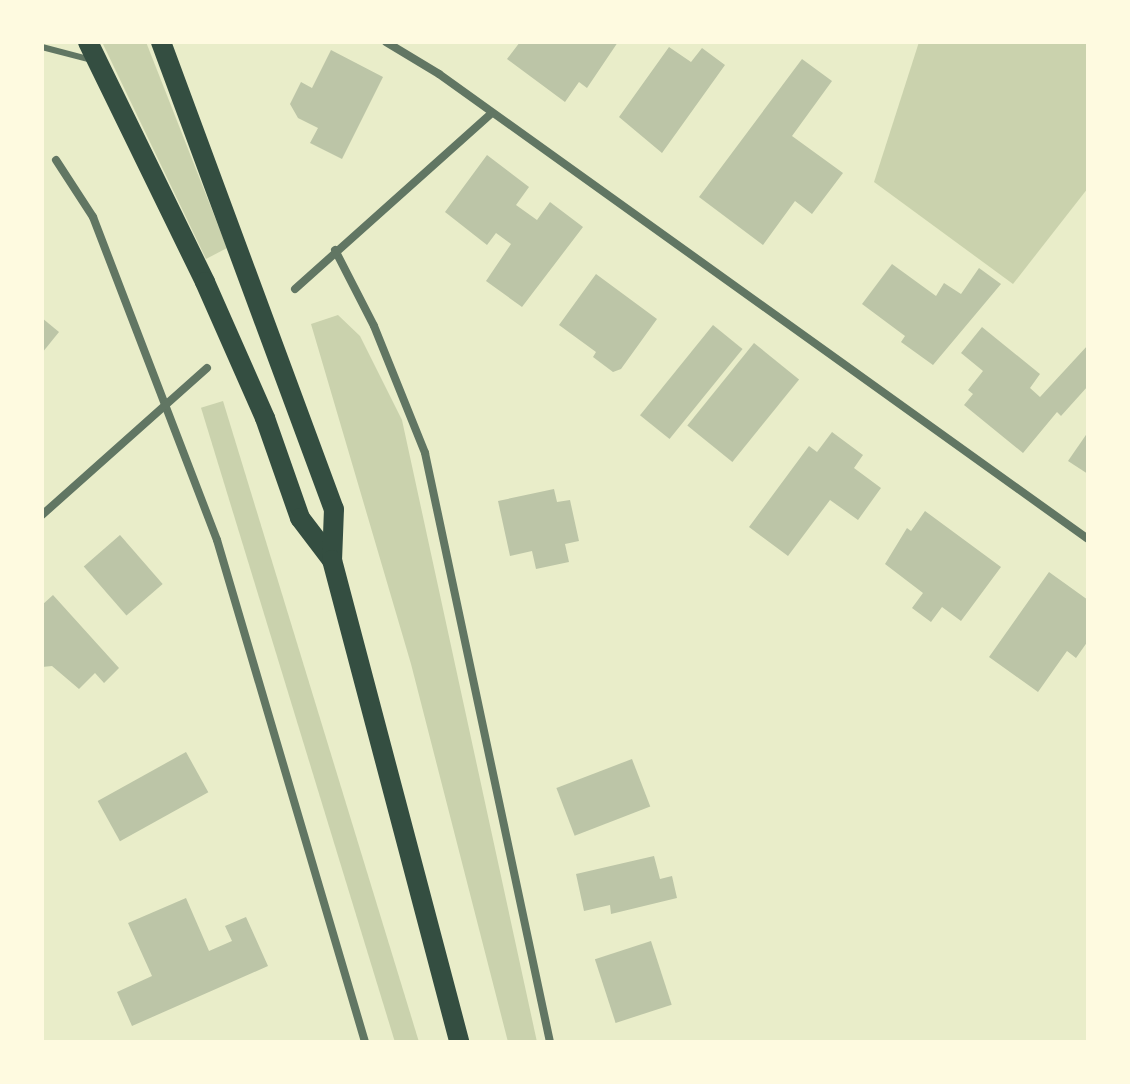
<!DOCTYPE html>
<html>
<head>
<meta charset="utf-8">
<style>
  body { margin:0 }
  #map { position:relative; width:1130px; height:1084px; overflow:hidden; background:#e9edc9; font-family:"Open Sans",sans-serif }
  div>[style] { position:absolute }
  .green>* { inset:0; background:#cad2ad; transform-origin:0 0 }
  .building>* { inset:0; background:#bcc5a7; transform-origin:0 0 }
  .service>* { height:6px; margin:-3px; padding:0 3px; transform-origin:3px; border-radius:3px; background:#617663 }
  .minor>* { height:8px; margin:-4px; padding:0 4px; transform-origin:4px; border-radius:4px; background:#617663 }
  .primary>* { height:20px; margin:-10px; padding:0 10px; transform-origin:10px; border-radius:10px; background:#344e41 }
  span { translate:-50% -50%; white-space:nowrap; text-align:center; line-height:1.15; -webkit-text-stroke:8px #fefae0; paint-order:stroke }
  .frame { position:absolute; inset:0; border:44px solid #fefae0; pointer-events:none }
</style>
</head>
<body>
<div id="map">
  <div class="green">
    <i style="clip-path:polygon(102px 42px,146px 42px,227px 248px,206px 259px)"></i>
    <i style="clip-path:polygon(919px 42px,1088px 42px,1088px 188px,1013px 284px,874px 182px)"></i>
    <i style="clip-path:polygon(338px 315px,360px 336px,402px 420px,537px 1042px,508px 1042px,411px 664px,311px 324px)"></i>
    <i style="left:223px;top:401px;width:669px;height:23px;rotate:73deg"></i>
  </div>
  <div class="building">
    <i style="clip-path:polygon(520px 42px,618px 42px,587px 88px,579px 82px,565px 102px,507px 59px)"></i>
    <i style="clip-path:polygon(669px 47px,691px 62px,702px 48px,725px 65px,662px 153px,619px 117px)"></i>
    <i style="clip-path:polygon(331px 50px,383px 77px,342px 159px,310px 143px,318px 128px,298px 118px,290px 104px,301px 82px,312px 88px)"></i>
    <i style="clip-path:polygon(802px 59px,832px 81px,792px 136px,843px 173px,812px 214px,795px 201px,763px 245px,699px 197px)"></i>
    <i style="clip-path:polygon(487px 155px,529px 187px,516px 205px,537px 220px,550px 202px,583px 227px,522px 307px,486px 281px,511px 244px,496px 233px,487px 245px,445px 212px)"></i>
    <i style="clip-path:polygon(892px 264px,936px 296px,944px 283px,961px 294px,979px 268px,1001px 284px,933px 365px,901px 342px,905px 336px,862px 304px)"></i>
    <i style="clip-path:polygon(596px 274px,657px 319px,621px 369px,613px 372px,593px 357px,596px 352px,559px 325px)"></i>
    <i style="clip-path:polygon(42px 318px,59px 332px,42px 353px)"></i>
    <i style="left:713px;top:325px;width:38px;height:116px;rotate:39deg"></i>
    <i style="clip-path:polygon(982px 327px,1040px 374px,1030px 388px,1040px 397px,1088px 345px,1088px 386px,1061px 416px,1057px 412px,1023px 453px,964px 405px,973px 394px,968px 390px,983px 371px,961px 353px)"></i>
    <i style="left:754px;top:343px;width:58px;height:106px;rotate:39deg"></i>
    <i style="clip-path:polygon(832px 432px,863px 455px,854px 468px,881px 488px,858px 520px,830px 500px,788px 556px,749px 527px,809px 446px,817px 452px)"></i>
    <i style="clip-path:polygon(1088px 432px,1088px 474px,1068px 461px)"></i>
    <i style="clip-path:polygon(554px 489px,557px 502px,570px 500px,579px 541px,565px 544px,569px 562px,536px 569px,532px 551px,510px 556px,498px 501px)"></i>
    <i style="clip-path:polygon(925px 511px,1001px 567px,961px 621px,942px 607px,931px 622px,912px 608px,923px 593px,885px 564px,907px 528px,911px 531px)"></i>
    <i style="left:120px;top:535px;width:65px;height:48px;rotate:49deg"></i>
    <i style="clip-path:polygon(1049px 572px,1088px 600px,1088px 641px,1076px 658px,1067px 651px,1038px 692px,989px 657px)"></i>
    <i style="clip-path:polygon(53px 595px,119px 668px,104px 683px,95px 673px,79px 689px,52px 666px,42px 667px,42px 605px)"></i>
    <i style="left:186px;top:752px;width:46px;height:101px;rotate:61deg"></i>
    <i style="left:632px;top:759px;width:51px;height:81px;rotate:69deg"></i>
    <i style="clip-path:polygon(654px 856px,660px 879px,672px 876px,677px 898px,611px 914px,610px 905px,584px 911px,576px 874px)"></i>
    <i style="clip-path:polygon(186px 898px,209px 951px,232px 941px,225px 926px,246px 917px,268px 966px,132px 1026px,117px 992px,152px 976px,128px 923px)"></i>
    <i style="left:651px;top:941px;width:67px;height:59px;rotate:72deg"></i>
  </div>
  <div class="service">
    <i style="left:42px;top:47px;width:52px;rotate:14.6deg"></i>
  </div>
  <div class="minor">
    <i style="left:386px;top:42px;width:62px;rotate:31.1deg"></i>
    <i style="left:439px;top:74px;width:798px;rotate:35.62deg"></i>
    <i style="left:56px;top:160px;width:68px;rotate:57deg"></i>
    <i style="left:93px;top:217px;width:346px;rotate:69deg"></i>
    <i style="left:217px;top:540px;width:523px;rotate:73.57deg"></i>
    <i style="left:335px;top:250px;width:85px;rotate:62.8deg"></i>
    <i style="left:374px;top:326px;width:137px;rotate:68.1deg"></i>
    <i style="left:425px;top:453px;width:602px;rotate:78.02deg"></i>
    <i style="left:295px;top:289px;width:264px;rotate:-41.8deg"></i>
    <i style="left:42px;top:515px;width:221px;rotate:-41.7deg"></i>
  </div>
  <div class="primary">
    <i style="left:88px;top:42px;width:267px;rotate:64deg"></i>
    <i style="left:205px;top:282px;width:149px;rotate:66.2deg"></i>
    <i style="left:265px;top:418px;width:106px;rotate:70.7deg"></i>
    <i style="left:300px;top:518px;width:53px;rotate:52.7deg"></i>
    <i style="left:161px;top:42px;width:498px;rotate:69.7deg"></i>
    <i style="left:334px;top:509px;width:51px;rotate:92.2deg"></i>
    <i style="left:332px;top:560px;width:498px;rotate:75.2deg"></i>
  </div>
  <div class="frame"></div>
</div>
</body>
</html>
